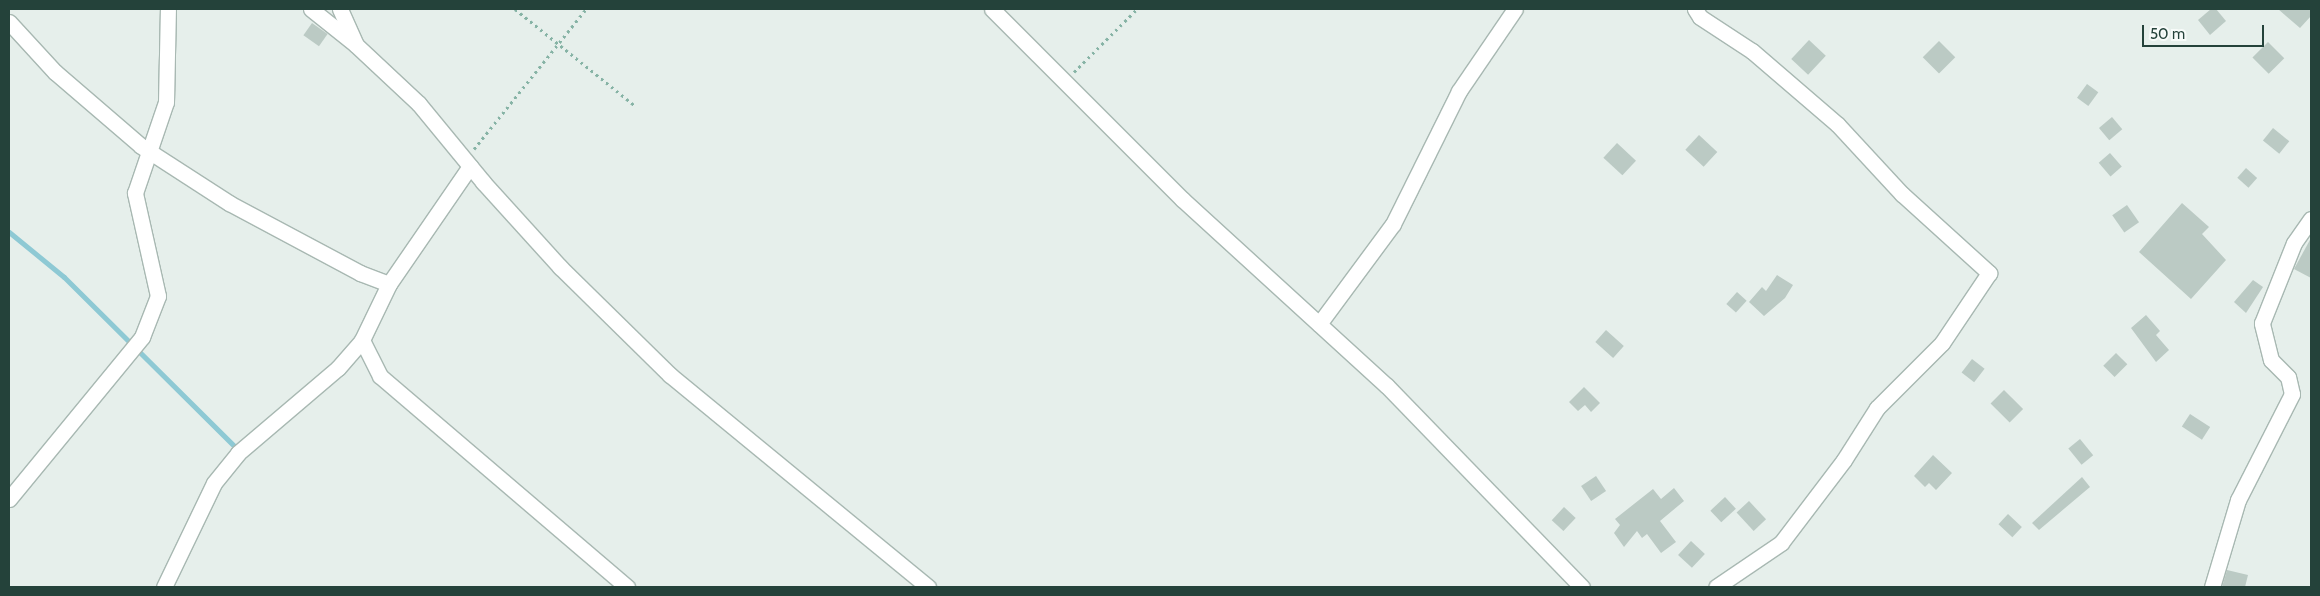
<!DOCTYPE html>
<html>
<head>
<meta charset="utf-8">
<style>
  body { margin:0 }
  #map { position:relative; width:2320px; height:596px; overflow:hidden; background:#e6efeb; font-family:Cabin,sans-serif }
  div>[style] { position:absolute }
  .stream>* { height:5px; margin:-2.5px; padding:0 2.5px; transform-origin:2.5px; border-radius:2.5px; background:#8ec9d4 }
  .building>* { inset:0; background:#bbcac4; transform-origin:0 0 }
  .path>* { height:3px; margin-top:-1.5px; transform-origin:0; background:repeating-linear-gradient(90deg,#86b3a5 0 2.5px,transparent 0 6.5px) }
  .roads { filter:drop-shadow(1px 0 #a8b8b2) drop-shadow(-1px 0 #a8b8b2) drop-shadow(0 1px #a8b8b2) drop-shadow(0 -1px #a8b8b2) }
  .street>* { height:15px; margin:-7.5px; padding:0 7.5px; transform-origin:7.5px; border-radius:7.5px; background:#fff }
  span { translate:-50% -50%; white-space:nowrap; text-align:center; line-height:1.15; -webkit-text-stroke:4px #f7fbf9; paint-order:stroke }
  .frame { position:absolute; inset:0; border:10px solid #24423a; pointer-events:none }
  .scale { position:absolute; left:2142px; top:25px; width:122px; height:22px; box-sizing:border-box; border:2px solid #24423a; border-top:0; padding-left:6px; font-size:15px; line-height:18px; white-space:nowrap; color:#24423a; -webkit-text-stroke:4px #f7fbf9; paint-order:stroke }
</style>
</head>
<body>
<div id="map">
  <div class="stream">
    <i style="left:9px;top:232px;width:71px;rotate:39.3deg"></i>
    <i style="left:64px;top:277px;width:240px;rotate:44.8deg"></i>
  </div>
  <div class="building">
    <i style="clip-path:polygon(2211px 9px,2216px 9px,2226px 21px,2210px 35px,2198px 20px)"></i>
    <i style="clip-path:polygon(2278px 9px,2311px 9px,2311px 16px,2300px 28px)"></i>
    <i style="left:312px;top:23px;width:19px;height:15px;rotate:35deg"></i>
    <i style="left:1809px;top:40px;width:23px;height:26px;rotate:43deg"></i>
    <i style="left:1939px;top:41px;width:23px;height:23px;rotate:45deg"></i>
    <i style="left:2268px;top:42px;width:23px;height:22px;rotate:45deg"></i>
    <i style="left:2087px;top:84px;width:14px;height:17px;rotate:36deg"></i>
    <i style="left:2112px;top:117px;width:16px;height:17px;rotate:50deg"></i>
    <i style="left:2273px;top:128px;width:21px;height:16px;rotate:39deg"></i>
    <i style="left:1699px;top:135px;width:25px;height:20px;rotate:43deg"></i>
    <i style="left:1617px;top:143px;width:26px;height:20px;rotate:43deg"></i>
    <i style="left:2110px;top:153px;width:18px;height:15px;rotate:49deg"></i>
    <i style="left:2246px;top:168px;width:15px;height:13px;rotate:42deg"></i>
    <i style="clip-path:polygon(2182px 203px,2209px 227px,2202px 234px,2226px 260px,2191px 299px,2139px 252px)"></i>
    <i style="left:2127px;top:205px;width:21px;height:18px;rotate:55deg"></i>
    <i style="clip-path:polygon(2311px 238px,2311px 278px,2294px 269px)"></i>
    <i style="clip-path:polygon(1777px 275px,1793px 285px,1785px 298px,1764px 316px,1749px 302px,1762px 287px,1766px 291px)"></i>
    <i style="clip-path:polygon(2253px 280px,2263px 287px,2246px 313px,2234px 302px)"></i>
    <i style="left:1737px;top:292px;width:13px;height:16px;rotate:42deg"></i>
    <i style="clip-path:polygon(2146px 315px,2160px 331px,2156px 335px,2169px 350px,2156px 362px,2131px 328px)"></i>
    <i style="left:1606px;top:330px;width:24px;height:16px;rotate:42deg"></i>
    <i style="left:2116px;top:353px;width:16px;height:18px;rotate:45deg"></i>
    <i style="left:1972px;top:359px;width:16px;height:17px;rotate:38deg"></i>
    <i style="clip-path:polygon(1584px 387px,1600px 403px,1591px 412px,1585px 405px,1578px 411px,1569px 402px)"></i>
    <i style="left:2004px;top:390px;width:27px;height:19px;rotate:45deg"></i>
    <i style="left:2190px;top:414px;width:24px;height:15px;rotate:33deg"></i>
    <i style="left:2080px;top:439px;width:21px;height:15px;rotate:51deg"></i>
    <i style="clip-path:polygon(1933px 455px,1952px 473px,1936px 490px,1929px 483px,1925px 487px,1914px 476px)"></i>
    <i style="left:1596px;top:476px;width:18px;height:18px;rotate:56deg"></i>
    <i style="clip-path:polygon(2082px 477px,2090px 487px,2039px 530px,2032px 523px)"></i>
    <i style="clip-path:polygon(1674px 488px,1684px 501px,1660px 521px,1676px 542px,1661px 553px,1647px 534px,1642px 538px,1637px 531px,1624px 547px,1614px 533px,1620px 525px,1615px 519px,1653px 489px,1661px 499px)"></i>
    <i style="left:1725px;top:497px;width:16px;height:20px;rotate:47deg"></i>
    <i style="left:1749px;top:501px;width:25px;height:17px;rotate:47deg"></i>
    <i style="left:1564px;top:507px;width:16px;height:18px;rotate:43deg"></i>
    <i style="left:2008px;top:514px;width:19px;height:14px;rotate:43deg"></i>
    <i style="left:1691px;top:541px;width:19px;height:19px;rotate:43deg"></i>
    <i style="clip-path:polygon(2227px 570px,2248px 575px,2245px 587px,2222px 587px)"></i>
  </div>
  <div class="path">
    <i style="left:515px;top:9px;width:154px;rotate:38.9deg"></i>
    <i style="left:1074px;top:72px;width:89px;rotate:-45deg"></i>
    <i style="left:474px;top:149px;width:179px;rotate:-51.3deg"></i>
  </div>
  <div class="roads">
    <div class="street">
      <i style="left:311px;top:9px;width:56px;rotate:38.5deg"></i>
      <i style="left:340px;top:9px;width:39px;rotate:66deg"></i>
      <i style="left:356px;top:45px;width:86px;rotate:43.1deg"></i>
      <i style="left:419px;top:104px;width:101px;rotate:50.6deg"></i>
      <i style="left:483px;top:182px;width:115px;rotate:47.8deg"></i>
      <i style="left:560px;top:267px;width:154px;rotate:44.5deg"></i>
      <i style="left:670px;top:375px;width:334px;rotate:39.4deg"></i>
      <i style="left:992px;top:9px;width:269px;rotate:45deg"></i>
      <i style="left:1182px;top:199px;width:277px;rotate:42.4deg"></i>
      <i style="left:1387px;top:386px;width:280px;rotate:45.9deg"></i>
      <i style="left:1695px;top:9px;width:9px;rotate:58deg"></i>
      <i style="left:1700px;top:17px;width:62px;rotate:33.2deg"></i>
      <i style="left:1752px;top:51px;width:113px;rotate:40.7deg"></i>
      <i style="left:1838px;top:125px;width:94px;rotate:47.2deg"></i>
      <i style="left:1902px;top:194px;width:118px;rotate:42.2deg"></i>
      <i style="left:1989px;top:273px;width:84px;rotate:123.9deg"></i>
      <i style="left:1942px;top:343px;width:92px;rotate:135deg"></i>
      <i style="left:1877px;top:408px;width:62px;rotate:122.4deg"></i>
      <i style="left:1844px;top:460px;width:104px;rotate:127.2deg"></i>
      <i style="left:1781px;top:543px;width:78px;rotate:145.9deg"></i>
      <i style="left:9px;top:22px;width:68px;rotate:47.4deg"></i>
      <i style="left:55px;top:72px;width:113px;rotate:40.7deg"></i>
      <i style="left:141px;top:146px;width:105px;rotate:32.9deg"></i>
      <i style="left:229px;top:203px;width:149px;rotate:28.1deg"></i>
      <i style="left:360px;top:273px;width:31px;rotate:21deg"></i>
      <i style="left:389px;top:284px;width:143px;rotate:-55.5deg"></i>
      <i style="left:1319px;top:324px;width:124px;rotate:-53.5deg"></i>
      <i style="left:1393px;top:224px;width:148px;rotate:-63.6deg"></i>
      <i style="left:1459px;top:91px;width:99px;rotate:-55.7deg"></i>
      <i style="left:362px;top:340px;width:40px;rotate:63.4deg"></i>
      <i style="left:380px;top:376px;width:325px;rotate:40.5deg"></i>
      <i style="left:9px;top:499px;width:210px;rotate:-50.6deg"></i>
      <i style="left:142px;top:337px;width:44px;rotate:-68.7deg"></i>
      <i style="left:158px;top:296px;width:106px;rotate:-102.6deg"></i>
      <i style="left:135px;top:193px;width:96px;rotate:-71.2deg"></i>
      <i style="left:166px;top:102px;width:93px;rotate:-88.8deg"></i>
      <i style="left:164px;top:587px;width:115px;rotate:-64.3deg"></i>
      <i style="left:214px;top:483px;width:38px;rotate:-51deg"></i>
      <i style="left:238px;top:453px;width:131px;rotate:-40.4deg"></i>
      <i style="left:338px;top:368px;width:37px;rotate:-49deg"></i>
      <i style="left:362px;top:340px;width:62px;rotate:-64.3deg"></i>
      <i style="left:2212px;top:587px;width:91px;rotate:-73.4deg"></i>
      <i style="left:2238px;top:500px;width:119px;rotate:-63deg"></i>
      <i style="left:2292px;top:394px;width:17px;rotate:-103deg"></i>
      <i style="left:2288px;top:377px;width:24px;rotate:-135deg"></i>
      <i style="left:2271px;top:360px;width:38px;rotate:-104deg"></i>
      <i style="left:2262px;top:323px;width:86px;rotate:-68.2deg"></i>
      <i style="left:2294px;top:243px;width:29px;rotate:-55deg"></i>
    </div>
  </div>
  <div class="frame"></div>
  <div class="scale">50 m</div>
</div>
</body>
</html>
